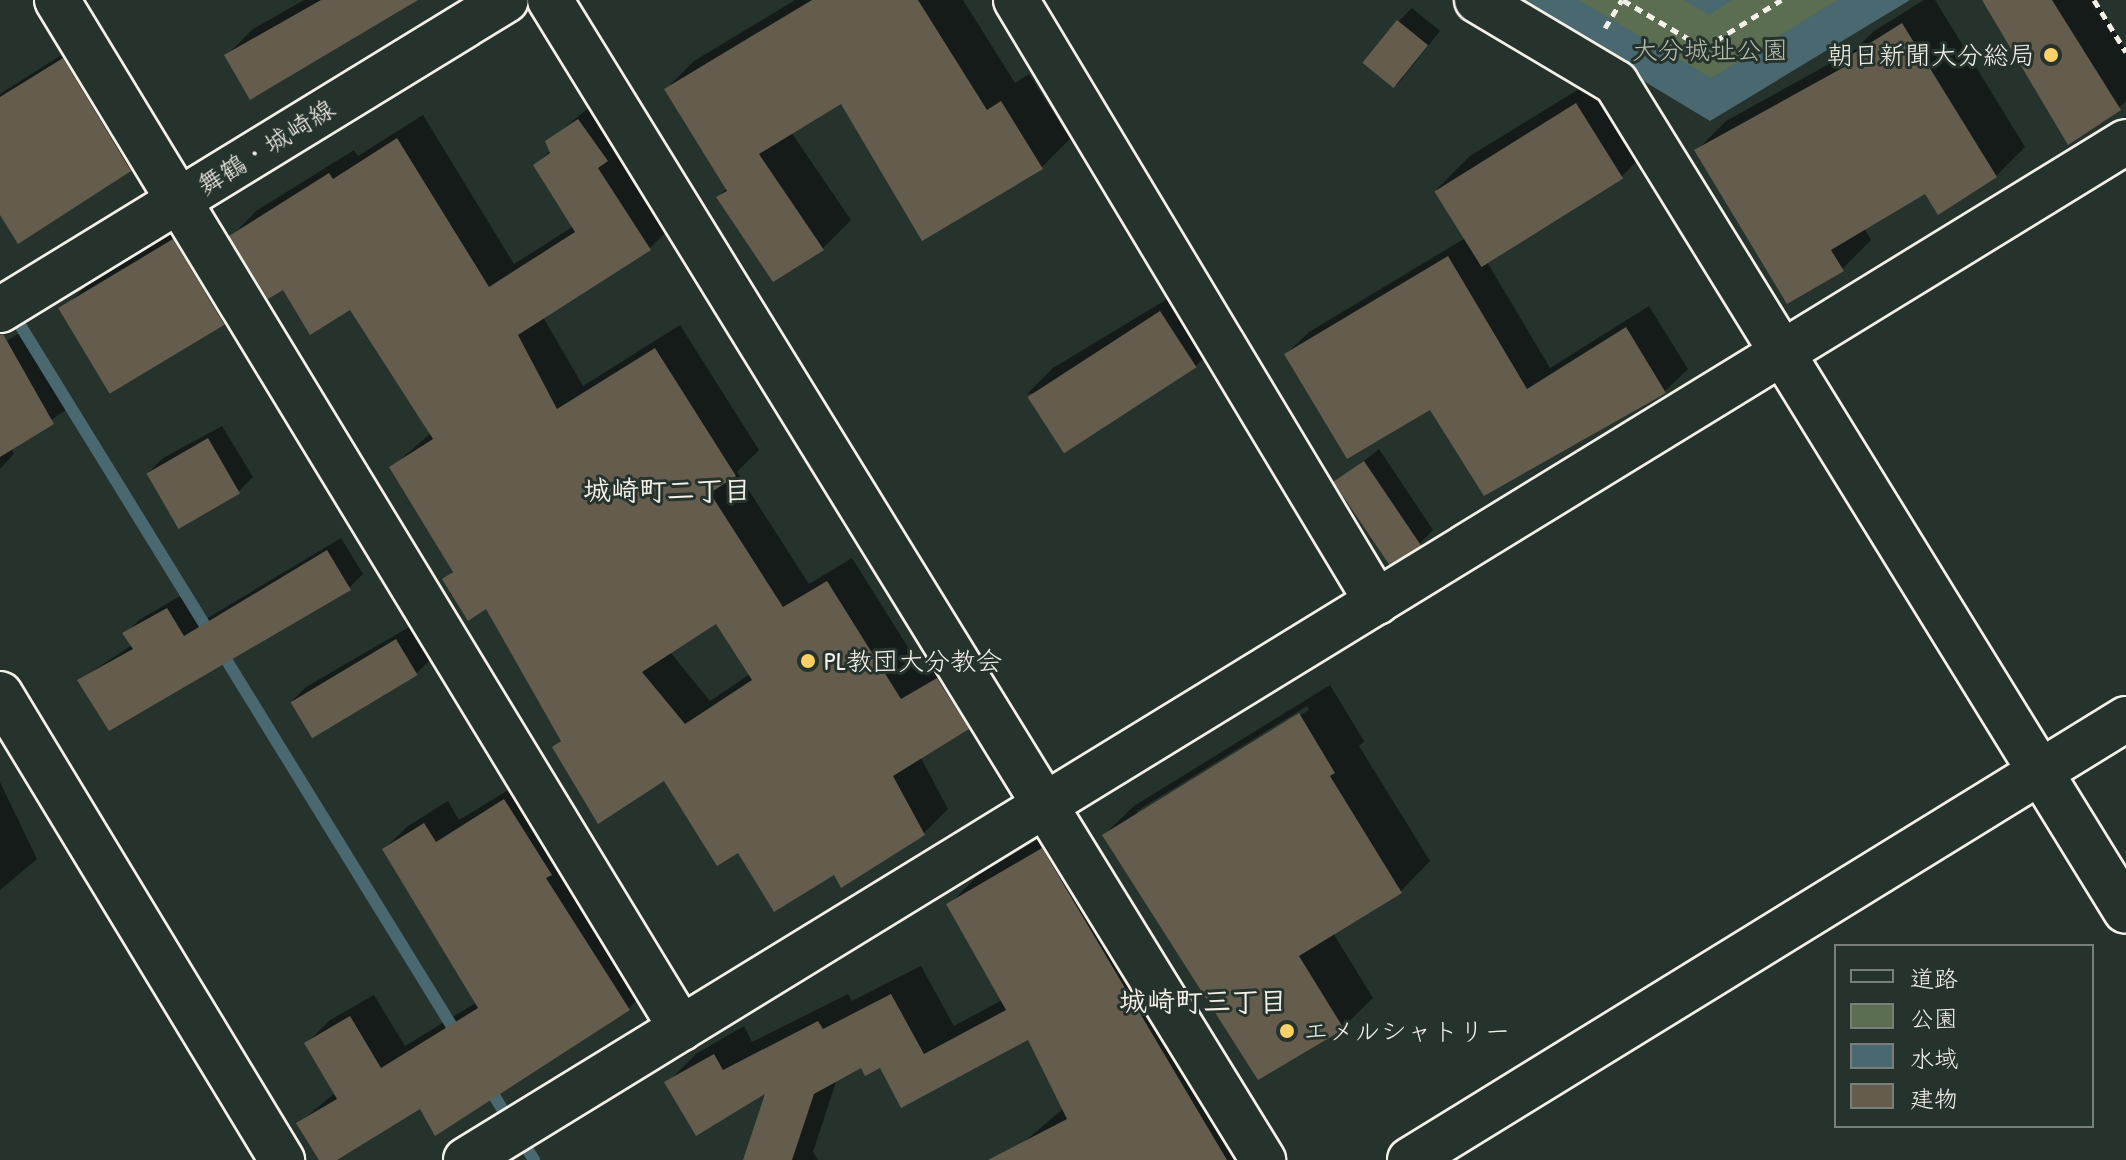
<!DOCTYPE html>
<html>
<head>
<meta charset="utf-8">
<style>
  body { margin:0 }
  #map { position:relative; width:2126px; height:1160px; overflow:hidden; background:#26332d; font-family:"Patrick Hand","Klee One",sans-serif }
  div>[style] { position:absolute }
  .green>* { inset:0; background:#5c6e51 }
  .water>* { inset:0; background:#496870 }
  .shadow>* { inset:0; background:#0007 }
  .stream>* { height:12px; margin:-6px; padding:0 6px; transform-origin:6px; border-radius:6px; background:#496870 }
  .building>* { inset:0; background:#645d4d; transform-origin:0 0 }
  .path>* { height:5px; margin-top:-2.5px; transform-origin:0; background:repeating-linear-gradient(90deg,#f4f1e8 0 8px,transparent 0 14px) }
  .roads { filter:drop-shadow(2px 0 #f4f1e8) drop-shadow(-2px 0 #f4f1e8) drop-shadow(0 2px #f4f1e8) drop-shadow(0 -2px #f4f1e8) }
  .street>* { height:44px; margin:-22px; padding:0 22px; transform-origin:22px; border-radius:22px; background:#26332d }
  .dots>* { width:22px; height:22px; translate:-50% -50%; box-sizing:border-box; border:4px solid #26332d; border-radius:50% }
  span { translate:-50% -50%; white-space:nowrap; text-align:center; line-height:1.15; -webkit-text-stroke:6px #26332d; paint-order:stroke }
  .park-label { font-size:26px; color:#b7bdac }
  .poi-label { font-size:26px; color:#f4f1e8 }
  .right { translate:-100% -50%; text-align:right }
  .left { translate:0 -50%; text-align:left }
  .street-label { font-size:26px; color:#f4f1e8 }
  .neighbourhood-label { font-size:28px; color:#f4f1e8; font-weight:700 }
  .legend { position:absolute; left:1834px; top:944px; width:260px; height:184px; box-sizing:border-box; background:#26332d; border:2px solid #787f78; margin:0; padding:10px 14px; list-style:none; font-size:24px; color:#f4f1e8 }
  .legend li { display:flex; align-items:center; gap:16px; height:40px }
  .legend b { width:40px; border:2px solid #787f78 }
</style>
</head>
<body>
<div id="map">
  <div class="green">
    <i style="clip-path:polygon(1524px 0,1901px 0,1710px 108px)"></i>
  </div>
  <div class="water">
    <i style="clip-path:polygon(1509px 0,1579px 0,1711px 78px,1837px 0,1910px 0,1710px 121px)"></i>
    <i style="clip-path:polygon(1684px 0,1732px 0,1709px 15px)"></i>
  </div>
  <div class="shadow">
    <i style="clip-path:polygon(304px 0,414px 0,227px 55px,253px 29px)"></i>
    <i style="clip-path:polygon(795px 0,963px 0,1015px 83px,1029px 74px,1070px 139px,1042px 167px,841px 102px,791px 132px,851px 220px,823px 248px,773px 280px,718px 197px,727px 188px,666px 89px,694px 61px)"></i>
    <i style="clip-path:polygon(1924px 0,1935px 0,2025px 147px,1996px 176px,1926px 191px,1864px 228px,1871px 240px,1842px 269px,1697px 150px,1726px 121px,1856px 49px,1874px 31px)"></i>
    <i style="clip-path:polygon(1984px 0,2095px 0,2126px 50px,2126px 102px,2068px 142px)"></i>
    <i style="clip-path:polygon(1412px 8px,1440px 31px,1397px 85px,1399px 21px)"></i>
    <i style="clip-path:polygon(77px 45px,144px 155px,18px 241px,0 211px,0 94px)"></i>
    <i style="clip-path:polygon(1610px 70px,1656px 142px,1622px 176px,1487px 262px,1550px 368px,1649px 306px,1688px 369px,1665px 391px,1485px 494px,1431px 408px,1286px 354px,1309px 332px,1467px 237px,1436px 190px,1470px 156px)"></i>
    <i style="clip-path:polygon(evenodd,603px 96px,674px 224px,650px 248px,543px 317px,583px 386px,680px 325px,759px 450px,737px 472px,809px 584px,852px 558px,926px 676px,962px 655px,992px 703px,968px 728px,921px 758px,948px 809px,924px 833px,834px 872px,739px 851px,664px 778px,554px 748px,562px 739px,486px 606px,444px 580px,454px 570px,392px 467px,431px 433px,351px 307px,284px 288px,232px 236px,256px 211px,354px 150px,358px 156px,423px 115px,514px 264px,574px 226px,535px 165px,551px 150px,547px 142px,603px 96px,717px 622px,750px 674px,710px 701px,670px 652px,717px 622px)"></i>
    <i style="clip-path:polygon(199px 214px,250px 297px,224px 323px,61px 311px,87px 285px)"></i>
    <i style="clip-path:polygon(1187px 287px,1222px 340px,1196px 366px,1027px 394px,1053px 368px)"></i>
    <i style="clip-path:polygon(23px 331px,67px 409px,11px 448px,14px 454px,0 469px,0 345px)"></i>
    <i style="clip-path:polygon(222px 426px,253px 477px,239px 491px,149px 472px,163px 458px)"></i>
    <i style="clip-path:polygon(1379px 449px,1433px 530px,1419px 544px,1337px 482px)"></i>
    <i style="clip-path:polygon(341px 538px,363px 574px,349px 588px,79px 680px,132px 645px,125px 634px,139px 620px,182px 595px,199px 623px)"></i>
    <i style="clip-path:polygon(411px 626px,431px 659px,417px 673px,311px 735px,292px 701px,306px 687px)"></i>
    <i style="clip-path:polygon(evenodd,1330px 685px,1364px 741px,1359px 746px,1430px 861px,1401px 891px,1333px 933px,1373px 998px,1343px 1027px,1258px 1077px,1104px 835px,1134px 806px,1330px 685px,1307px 706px,1309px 710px,1137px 816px,1137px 811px,1307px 706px)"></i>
    <i style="clip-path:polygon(528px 778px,652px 985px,629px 1008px,420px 1107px,333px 1160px,321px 1160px,298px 1124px,336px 1092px,307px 1043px,330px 1020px,374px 995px,405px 1046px,477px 1002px,384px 849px,408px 826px,448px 801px,459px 820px)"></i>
    <i style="clip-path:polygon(0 782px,37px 859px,0 890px)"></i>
    <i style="clip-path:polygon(1071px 820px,1273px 1160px,1027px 1160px,1019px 1146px,1064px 1108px,1029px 1037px,862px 1066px,837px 1079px,813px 1152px,818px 1160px,745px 1160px,768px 1089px,667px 1083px,696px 1054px,744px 1026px,752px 1042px,848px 994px,852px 1001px,921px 966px,954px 1026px,1002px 1000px,949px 905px,978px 875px)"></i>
  </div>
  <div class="stream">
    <i style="left:12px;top:312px;width:850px;rotate:58.37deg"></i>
    <i style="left:488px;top:1086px;width:87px;rotate:58.1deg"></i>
  </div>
  <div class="building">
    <i style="clip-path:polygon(321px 0,418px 0,250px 100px,224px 55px)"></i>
    <i style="clip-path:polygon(812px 0,918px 0,987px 110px,1001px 101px,1043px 169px,922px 241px,841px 104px,759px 154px,824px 250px,773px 282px,716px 197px,727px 191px,664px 89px)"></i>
    <i style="clip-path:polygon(1982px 0,2052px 0,2121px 110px,2068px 145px)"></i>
    <i style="left:1397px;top:20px;width:40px;height:55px;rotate:39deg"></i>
    <i style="clip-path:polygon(1902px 23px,1997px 177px,1938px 215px,1925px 194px,1831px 250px,1844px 271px,1787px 304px,1694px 150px,1846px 66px,1843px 60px)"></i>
    <i style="clip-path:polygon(63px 58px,131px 171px,18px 244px,0 215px,0 97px)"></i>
    <i style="left:1576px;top:103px;width:89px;height:167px;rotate:58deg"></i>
    <i style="clip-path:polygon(evenodd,578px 119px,608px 161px,598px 168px,651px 250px,518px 335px,557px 409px,655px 348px,736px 476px,710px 493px,783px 607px,827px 581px,901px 699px,937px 678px,969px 729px,893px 776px,925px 835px,841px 888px,834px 875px,774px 912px,738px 853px,717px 866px,664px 781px,598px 824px,552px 747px,561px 741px,486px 609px,468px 621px,442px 579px,453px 572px,389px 467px,433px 439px,350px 310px,310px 335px,283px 290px,268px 299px,229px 236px,329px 173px,333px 179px,397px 138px,489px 287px,575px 232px,533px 165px,550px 153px,545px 141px,578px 119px,716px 624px,752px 680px,685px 724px,642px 672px,716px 624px)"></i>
    <i style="left:173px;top:239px;width:100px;height:134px;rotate:59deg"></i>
    <i style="clip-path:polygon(1448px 256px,1527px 389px,1626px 327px,1666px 393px,1484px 496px,1430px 410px,1347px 459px,1284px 354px)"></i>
    <i style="left:1160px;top:311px;width:67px;height:158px;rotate:57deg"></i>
    <i style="clip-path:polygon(3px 334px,54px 424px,0 457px,0 335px)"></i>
    <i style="left:208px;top:438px;width:64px;height:71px;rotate:60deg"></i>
    <i style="left:1364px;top:461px;width:102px;height:37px;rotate:56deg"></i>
    <i style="clip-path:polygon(327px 550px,351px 590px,109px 731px,77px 680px,133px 649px,122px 633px,167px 608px,184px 636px)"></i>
    <i style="left:396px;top:639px;width:42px;height:123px;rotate:59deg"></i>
    <i style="clip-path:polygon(1299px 713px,1335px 773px,1330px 776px,1402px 893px,1299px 956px,1344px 1029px,1258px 1080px,1102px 835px)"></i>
    <i style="clip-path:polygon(504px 799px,552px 875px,546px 878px,630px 1010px,435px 1136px,420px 1109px,337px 1160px,319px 1160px,296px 1123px,337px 1099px,304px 1043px,350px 1016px,381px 1068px,478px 1008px,382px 849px,424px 823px,436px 842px)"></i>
    <i style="clip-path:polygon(1042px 848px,1227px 1160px,988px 1160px,1067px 1119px,1028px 1040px,901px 1108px,880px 1068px,865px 1076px,861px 1068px,814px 1094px,792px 1160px,743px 1160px,765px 1094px,696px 1136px,664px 1082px,714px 1054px,723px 1070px,818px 1021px,823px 1029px,891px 994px,924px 1054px,1006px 1010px,946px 904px)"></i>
  </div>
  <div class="path">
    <i style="left:1623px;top:0;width:94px;rotate:30.7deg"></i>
    <i style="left:1704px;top:48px;width:91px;rotate:-31.9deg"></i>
    <i style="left:2094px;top:0;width:61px;rotate:58.4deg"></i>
    <i style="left:1605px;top:28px;width:33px;rotate:-59deg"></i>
  </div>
  <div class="roads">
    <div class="street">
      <i style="left:57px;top:0;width:1203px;rotate:58.74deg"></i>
      <i style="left:550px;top:0;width:1362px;rotate:58.42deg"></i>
      <i style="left:1016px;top:0;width:702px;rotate:59.05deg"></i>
      <i style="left:1477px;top:0;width:162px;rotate:30.8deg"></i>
      <i style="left:1616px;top:83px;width:972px;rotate:58.37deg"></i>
      <i style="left:0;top:310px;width:593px;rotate:-31.49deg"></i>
      <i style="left:0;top:694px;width:545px;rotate:58.82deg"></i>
      <i style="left:466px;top:1160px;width:1947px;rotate:-31.52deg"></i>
      <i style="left:1410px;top:1160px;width:841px;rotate:-31.63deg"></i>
    </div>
  </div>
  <div class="dots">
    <i style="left:2051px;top:55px;background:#ffd166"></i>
    <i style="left:808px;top:661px;background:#ffd166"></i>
    <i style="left:1287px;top:1031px;background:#ffd166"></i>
  </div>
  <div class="park-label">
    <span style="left:1710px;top:50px">大分城址公園</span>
  </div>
  <div class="poi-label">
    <span class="right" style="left:2035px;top:55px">朝日新聞大分総局</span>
    <span class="left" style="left:824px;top:661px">PL教団大分教会</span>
    <span class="left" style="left:1303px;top:1031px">エメルシャトリー</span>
  </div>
  <div class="street-label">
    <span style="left:266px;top:147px;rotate:-32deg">舞鶴・城崎線</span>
  </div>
  <div class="neighbourhood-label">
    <span style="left:667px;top:490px">城崎町二丁目</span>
    <span style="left:1203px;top:1001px">城崎町三丁目</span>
  </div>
  <ul class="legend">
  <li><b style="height:10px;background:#26332d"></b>道路</li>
  <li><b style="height:22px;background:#5c6e51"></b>公園</li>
  <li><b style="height:22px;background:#496870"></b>水域</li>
  <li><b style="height:22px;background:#645d4d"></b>建物</li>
  </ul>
</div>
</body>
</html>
